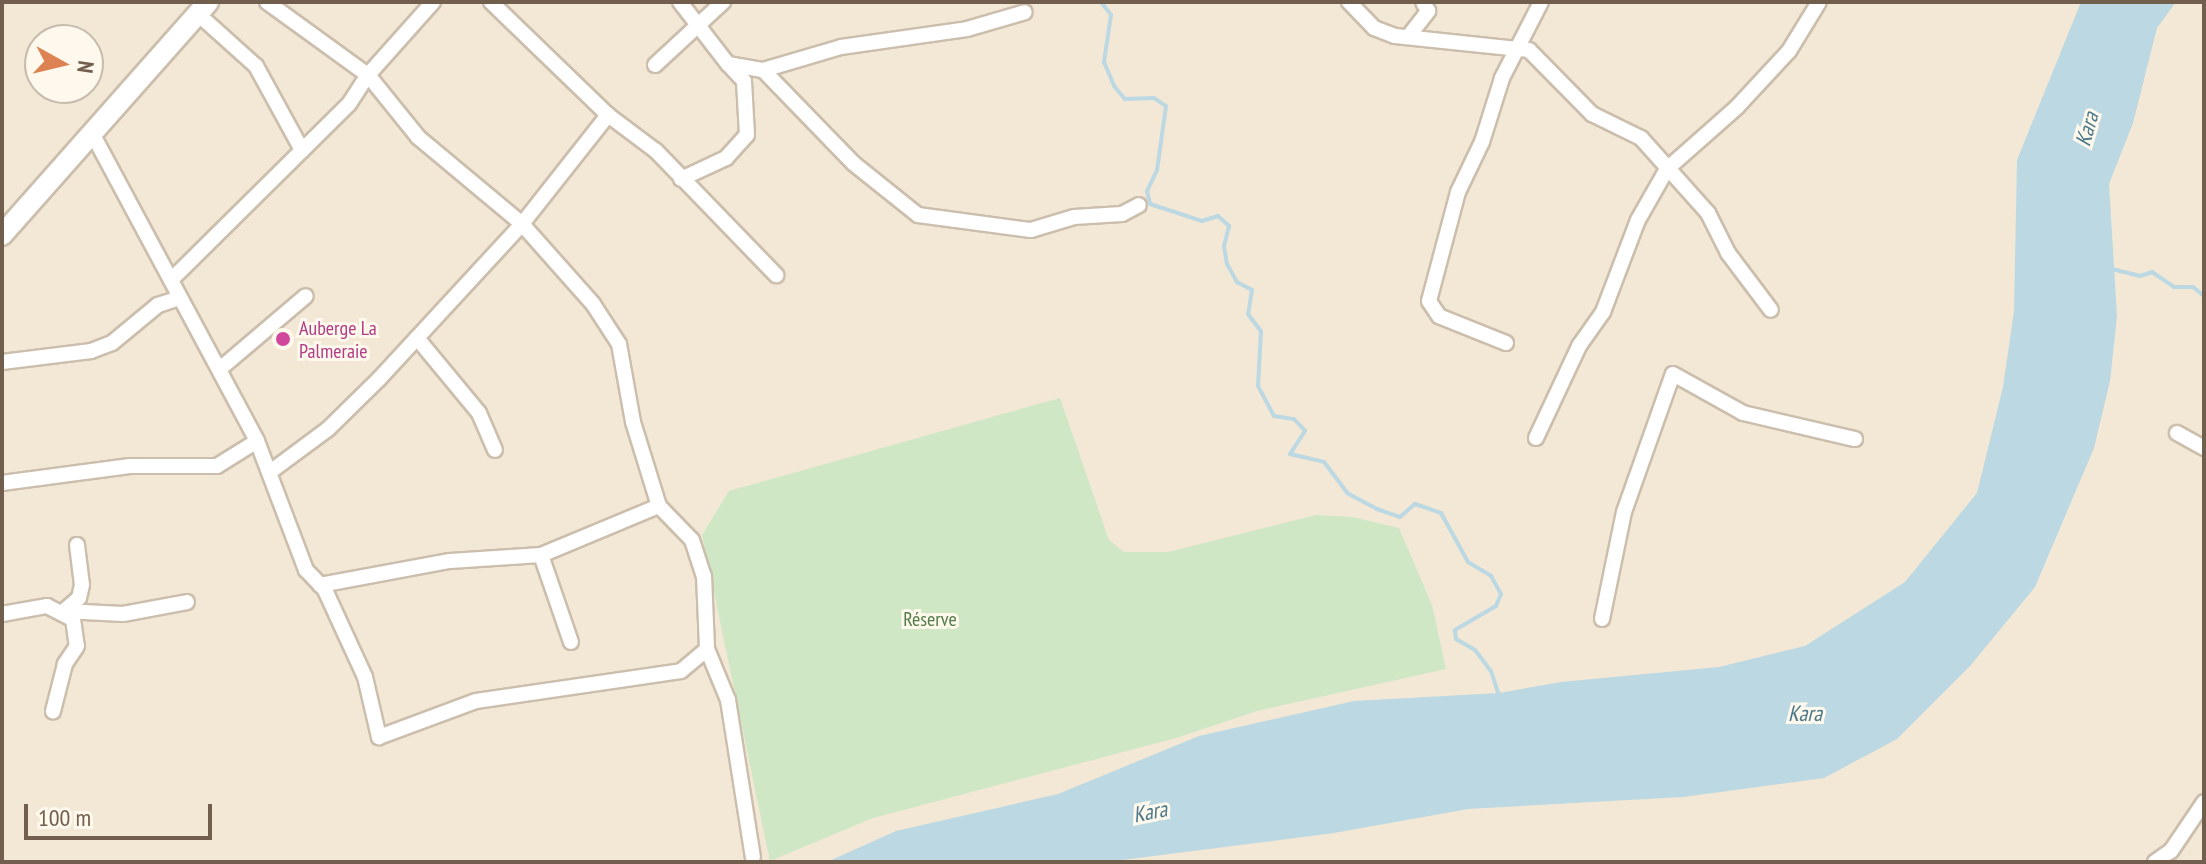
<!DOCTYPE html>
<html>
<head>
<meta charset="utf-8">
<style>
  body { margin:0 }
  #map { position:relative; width:2206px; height:864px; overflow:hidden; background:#fbf5e6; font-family:"PT Sans Narrow",sans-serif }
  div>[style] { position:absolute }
  .residential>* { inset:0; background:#f2e8d5 }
  .green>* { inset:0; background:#cfe7c5 }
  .water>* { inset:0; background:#bbd8e3 }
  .stream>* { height:4px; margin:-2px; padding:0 2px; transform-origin:2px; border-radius:2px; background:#bbd8e3 }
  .roads { filter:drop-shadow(2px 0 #ccbead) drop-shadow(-2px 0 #ccbead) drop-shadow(0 2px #ccbead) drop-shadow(0 -2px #ccbead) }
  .street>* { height:14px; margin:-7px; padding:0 7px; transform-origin:7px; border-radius:7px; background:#fff }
  .secondary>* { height:20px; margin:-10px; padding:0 10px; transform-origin:10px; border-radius:10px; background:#fff }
  .dots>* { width:22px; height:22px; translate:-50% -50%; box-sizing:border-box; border:4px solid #fef9ec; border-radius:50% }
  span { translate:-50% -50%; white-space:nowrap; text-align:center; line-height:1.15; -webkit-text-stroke:6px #fef9ec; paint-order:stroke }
  .hotel-label { font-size:20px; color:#b23c85 }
  .left { translate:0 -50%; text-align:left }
  .park-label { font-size:20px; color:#527c48 }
  .water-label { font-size:22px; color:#4b788a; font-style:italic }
  .frame { position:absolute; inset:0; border:4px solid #725e4c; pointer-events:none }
  .north { position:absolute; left:24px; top:24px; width:80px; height:80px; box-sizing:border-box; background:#fef9ec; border:2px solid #c6bbac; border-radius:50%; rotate:98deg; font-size:22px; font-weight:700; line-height:32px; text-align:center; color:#725e4c }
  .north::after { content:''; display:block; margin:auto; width:28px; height:36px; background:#dc8253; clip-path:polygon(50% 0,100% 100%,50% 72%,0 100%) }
  .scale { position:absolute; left:24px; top:804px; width:188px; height:36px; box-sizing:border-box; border:4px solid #725e4c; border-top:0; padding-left:10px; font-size:24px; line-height:28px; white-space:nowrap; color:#725e4c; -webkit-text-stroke:6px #fef9ec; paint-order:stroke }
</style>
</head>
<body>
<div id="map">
  <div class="residential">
    <i style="clip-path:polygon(evenodd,2px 2px,2204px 2px,2204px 862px,2px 862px,2px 2px,40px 40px,88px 40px,88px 88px,40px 88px,40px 40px)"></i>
  </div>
  <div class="green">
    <i style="clip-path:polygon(1060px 398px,1109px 540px,1124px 552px,1168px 552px,1316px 515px,1353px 517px,1399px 528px,1432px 605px,1446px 669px,1257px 711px,1176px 738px,873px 818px,770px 861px,702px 535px,729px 491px)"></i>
  </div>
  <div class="water">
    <i style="clip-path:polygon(2081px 2px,2176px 2px,2157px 28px,2133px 123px,2109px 184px,2117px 316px,2110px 381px,2094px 448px,2035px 587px,1970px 666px,1897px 739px,1824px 778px,1683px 797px,1468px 809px,1334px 833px,1106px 862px,827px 862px,896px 831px,1058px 794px,1199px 736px,1354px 701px,1499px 693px,1561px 682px,1719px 667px,1805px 646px,1905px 582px,1977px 493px,2003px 387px,2014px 311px,2017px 160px)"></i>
  </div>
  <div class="stream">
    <i style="left:1101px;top:2px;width:16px;rotate:52deg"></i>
    <i style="left:1111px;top:15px;width:48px;rotate:98.5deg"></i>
    <i style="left:1104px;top:62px;width:26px;rotate:67deg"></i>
    <i style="left:1114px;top:86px;width:17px;rotate:50deg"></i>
    <i style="left:1125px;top:99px;width:29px;rotate:-2deg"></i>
    <i style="left:1154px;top:98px;width:14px;rotate:34deg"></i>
    <i style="left:1166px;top:106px;width:65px;rotate:98deg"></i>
    <i style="left:1157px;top:170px;width:23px;rotate:115deg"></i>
    <i style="left:1147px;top:191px;width:13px;rotate:77deg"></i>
    <i style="left:1150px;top:204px;width:55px;rotate:18.1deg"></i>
    <i style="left:1202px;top:221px;width:17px;rotate:-17deg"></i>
    <i style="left:1218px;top:216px;width:15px;rotate:42deg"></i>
    <i style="left:1229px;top:226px;width:21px;rotate:104deg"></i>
    <i style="left:1224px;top:246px;width:18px;rotate:81deg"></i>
    <i style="left:1227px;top:264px;width:21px;rotate:61deg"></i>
    <i style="left:1237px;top:282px;width:17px;rotate:28deg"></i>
    <i style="left:1252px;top:290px;width:24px;rotate:99deg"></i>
    <i style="left:1248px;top:314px;width:21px;rotate:53deg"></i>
    <i style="left:1261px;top:331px;width:55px;rotate:93.1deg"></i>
    <i style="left:1258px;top:386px;width:34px;rotate:62deg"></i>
    <i style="left:1274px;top:416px;width:20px;rotate:9deg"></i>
    <i style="left:1294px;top:419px;width:16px;rotate:47deg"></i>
    <i style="left:1305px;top:431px;width:27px;rotate:123deg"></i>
    <i style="left:1290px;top:454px;width:35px;rotate:13deg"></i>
    <i style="left:1324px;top:462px;width:39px;rotate:53deg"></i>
    <i style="left:1347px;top:493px;width:34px;rotate:28deg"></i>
    <i style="left:1377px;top:509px;width:24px;rotate:19deg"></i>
    <i style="left:1400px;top:517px;width:20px;rotate:-41deg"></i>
    <i style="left:1415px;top:504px;width:28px;rotate:19deg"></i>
    <i style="left:1441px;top:513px;width:56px;rotate:61.1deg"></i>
    <i style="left:1468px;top:562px;width:27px;rotate:31deg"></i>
    <i style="left:1491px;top:576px;width:21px;rotate:61deg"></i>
    <i style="left:1501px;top:594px;width:13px;rotate:113deg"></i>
    <i style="left:1496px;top:606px;width:48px;rotate:149.7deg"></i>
    <i style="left:1455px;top:630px;width:9px;rotate:84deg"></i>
    <i style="left:1456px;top:639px;width:22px;rotate:30deg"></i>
    <i style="left:1475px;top:650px;width:26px;rotate:53deg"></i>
    <i style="left:1491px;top:671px;width:28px;rotate:72deg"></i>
    <i style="left:2108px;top:268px;width:33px;rotate:14deg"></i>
    <i style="left:2140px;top:276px;width:13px;rotate:-18deg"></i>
    <i style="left:2152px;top:272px;width:27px;rotate:34deg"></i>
    <i style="left:2174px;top:287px;width:19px"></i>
    <i style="left:2193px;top:287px;width:14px;rotate:39deg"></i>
  </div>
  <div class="roads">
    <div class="street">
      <i style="left:267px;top:2px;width:125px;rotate:35.9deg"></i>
      <i style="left:368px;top:75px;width:98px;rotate:-48.3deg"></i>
      <i style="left:491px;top:2px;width:163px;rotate:44deg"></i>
      <i style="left:608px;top:115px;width:60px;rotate:36.9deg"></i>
      <i style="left:656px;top:151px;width:173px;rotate:45.9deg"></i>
      <i style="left:680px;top:2px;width:78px;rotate:52.3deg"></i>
      <i style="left:728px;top:64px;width:36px;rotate:10deg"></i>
      <i style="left:763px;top:70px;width:81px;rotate:-16.4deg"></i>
      <i style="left:841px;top:47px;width:127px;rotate:-8.1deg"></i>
      <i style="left:967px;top:29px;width:60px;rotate:-16.3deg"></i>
      <i style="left:1349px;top:2px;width:36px;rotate:46deg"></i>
      <i style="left:1374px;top:28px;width:22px;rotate:21deg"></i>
      <i style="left:1395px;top:36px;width:135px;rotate:6deg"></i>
      <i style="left:1529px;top:50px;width:90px;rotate:45.5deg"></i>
      <i style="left:1592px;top:114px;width:55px;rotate:26.1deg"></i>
      <i style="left:1641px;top:138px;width:101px;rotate:48.2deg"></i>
      <i style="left:1708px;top:213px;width:45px;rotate:63.4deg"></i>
      <i style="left:1728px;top:253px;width:71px;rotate:53deg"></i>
      <i style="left:198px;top:14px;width:78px;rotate:41.9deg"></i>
      <i style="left:256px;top:66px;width:96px;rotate:61.3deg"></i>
      <i style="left:1408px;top:37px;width:33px;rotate:-52deg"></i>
      <i style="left:1428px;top:11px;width:10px;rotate:-119deg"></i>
      <i style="left:655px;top:65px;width:93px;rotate:-42.8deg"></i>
      <i style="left:763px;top:70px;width:129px;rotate:45.9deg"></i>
      <i style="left:853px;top:163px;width:83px;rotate:38.7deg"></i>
      <i style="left:918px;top:215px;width:114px;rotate:7.6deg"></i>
      <i style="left:1031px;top:230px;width:45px;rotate:-16.8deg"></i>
      <i style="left:1074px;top:217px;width:48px;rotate:-3.6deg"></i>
      <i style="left:1122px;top:214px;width:19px;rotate:-28deg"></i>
      <i style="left:92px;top:133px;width:349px;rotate:61.8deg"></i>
      <i style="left:257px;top:441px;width:138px;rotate:69.2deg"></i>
      <i style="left:306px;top:570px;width:28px;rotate:46deg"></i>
      <i style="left:325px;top:590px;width:96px;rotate:65.3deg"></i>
      <i style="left:365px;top:677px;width:62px;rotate:76.9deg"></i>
      <i style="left:379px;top:737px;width:103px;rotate:-20.4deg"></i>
      <i style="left:476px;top:701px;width:207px;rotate:-8.3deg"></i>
      <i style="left:681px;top:671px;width:34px;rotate:-40deg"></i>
      <i style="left:681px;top:179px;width:50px;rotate:-25deg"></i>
      <i style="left:726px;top:158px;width:31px;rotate:-48deg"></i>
      <i style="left:747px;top:135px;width:54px;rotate:-93.2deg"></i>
      <i style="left:744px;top:81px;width:23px;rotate:-133deg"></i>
      <i style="left:171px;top:280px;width:250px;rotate:-44.7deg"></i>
      <i style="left:349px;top:104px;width:35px;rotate:-57deg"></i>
      <i style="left:368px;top:75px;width:80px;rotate:51.1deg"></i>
      <i style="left:418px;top:137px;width:136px;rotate:39.9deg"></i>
      <i style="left:522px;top:224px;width:107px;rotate:48.4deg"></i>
      <i style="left:593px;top:304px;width:48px;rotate:57deg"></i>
      <i style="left:619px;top:344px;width:79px;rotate:79.8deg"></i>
      <i style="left:633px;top:422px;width:88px;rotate:72.8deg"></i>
      <i style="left:659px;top:506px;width:47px;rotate:45.9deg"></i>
      <i style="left:692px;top:540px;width:38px;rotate:72deg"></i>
      <i style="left:704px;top:576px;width:73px;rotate:87.6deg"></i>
      <i style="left:707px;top:649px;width:55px;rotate:67.6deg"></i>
      <i style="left:728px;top:700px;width:159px;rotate:81deg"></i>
      <i style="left:417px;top:338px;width:97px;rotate:50.4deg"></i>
      <i style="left:479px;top:413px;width:40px;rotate:66.6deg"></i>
      <i style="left:1506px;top:343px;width:72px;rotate:-158.1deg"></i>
      <i style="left:1439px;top:316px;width:18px;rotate:-124deg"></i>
      <i style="left:1429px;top:301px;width:113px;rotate:-75.1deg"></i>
      <i style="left:1458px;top:192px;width:55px;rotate:-64.4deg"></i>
      <i style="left:1482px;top:142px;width:67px;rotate:-72.6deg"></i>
      <i style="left:1502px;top:78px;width:85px;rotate:-62.8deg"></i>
      <i style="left:2px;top:362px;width:90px;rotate:-7deg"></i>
      <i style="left:91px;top:351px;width:22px;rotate:-21deg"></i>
      <i style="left:112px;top:343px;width:60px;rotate:-39.6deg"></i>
      <i style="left:158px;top:305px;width:23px;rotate:-18deg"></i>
      <i style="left:221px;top:368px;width:111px;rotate:-40.3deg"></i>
      <i style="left:2177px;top:433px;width:31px;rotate:29deg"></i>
      <i style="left:1536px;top:438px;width:102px;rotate:-64.9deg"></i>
      <i style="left:1579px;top:346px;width:42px;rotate:-54.8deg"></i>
      <i style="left:1603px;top:312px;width:98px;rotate:-69.2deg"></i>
      <i style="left:1638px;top:220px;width:59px;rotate:-60.4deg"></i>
      <i style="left:1667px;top:169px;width:94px;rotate:-41.5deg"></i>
      <i style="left:1737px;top:107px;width:76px;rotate:-47.1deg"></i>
      <i style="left:1789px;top:51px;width:57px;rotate:-58.5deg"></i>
      <i style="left:270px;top:472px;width:72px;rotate:-36.6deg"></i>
      <i style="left:328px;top:429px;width:71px;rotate:-44.4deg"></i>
      <i style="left:379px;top:379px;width:211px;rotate:-47.3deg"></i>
      <i style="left:522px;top:224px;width:139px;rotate:-51.7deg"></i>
      <i style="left:2px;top:483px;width:129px;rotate:-7.6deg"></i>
      <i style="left:130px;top:466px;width:87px"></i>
      <i style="left:217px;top:466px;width:47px;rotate:-32deg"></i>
      <i style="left:77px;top:545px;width:40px;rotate:82.9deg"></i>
      <i style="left:82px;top:585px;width:13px;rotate:103deg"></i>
      <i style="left:79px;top:598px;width:20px;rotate:139deg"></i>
      <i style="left:64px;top:611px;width:59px;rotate:2.9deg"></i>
      <i style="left:123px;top:614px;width:65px;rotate:-10.6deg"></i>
      <i style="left:541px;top:555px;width:92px;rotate:71deg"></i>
      <i style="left:320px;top:585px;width:132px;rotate:-10.5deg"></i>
      <i style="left:450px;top:561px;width:91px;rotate:-3.8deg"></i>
      <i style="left:541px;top:555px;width:128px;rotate:-22.6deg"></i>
      <i style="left:2px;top:614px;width:46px;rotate:-10.1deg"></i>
      <i style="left:47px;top:606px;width:29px;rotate:27deg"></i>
      <i style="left:73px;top:619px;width:27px;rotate:82deg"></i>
      <i style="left:77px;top:646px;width:22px;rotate:124deg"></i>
      <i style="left:65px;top:664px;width:49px;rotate:104.3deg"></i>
      <i style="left:1602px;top:619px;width:109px;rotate:-78.4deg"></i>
      <i style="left:1624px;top:512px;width:146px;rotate:-70.5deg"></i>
      <i style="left:1673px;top:374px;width:80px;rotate:29.1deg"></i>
      <i style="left:1743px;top:413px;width:115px;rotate:13.1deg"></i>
      <i style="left:2155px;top:862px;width:19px;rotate:-35deg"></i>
      <i style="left:2171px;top:851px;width:59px;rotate:-56deg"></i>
    </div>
    <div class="secondary">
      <i style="left:2px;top:235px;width:311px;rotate:-48.5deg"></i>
    </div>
  </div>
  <div class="dots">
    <i style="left:283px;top:339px;background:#d1479c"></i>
  </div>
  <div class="hotel-label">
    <span class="left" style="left:299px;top:340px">Auberge La<br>Palmeraie</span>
  </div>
  <div class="park-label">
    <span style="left:930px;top:619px">Réserve</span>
  </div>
  <div class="water-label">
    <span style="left:2087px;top:129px;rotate:-74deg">Kara</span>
    <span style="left:1805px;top:714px">Kara</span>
    <span style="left:1150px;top:812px;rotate:-11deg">Kara</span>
  </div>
  <div class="frame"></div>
  <div class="north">N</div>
  <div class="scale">100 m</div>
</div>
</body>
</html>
